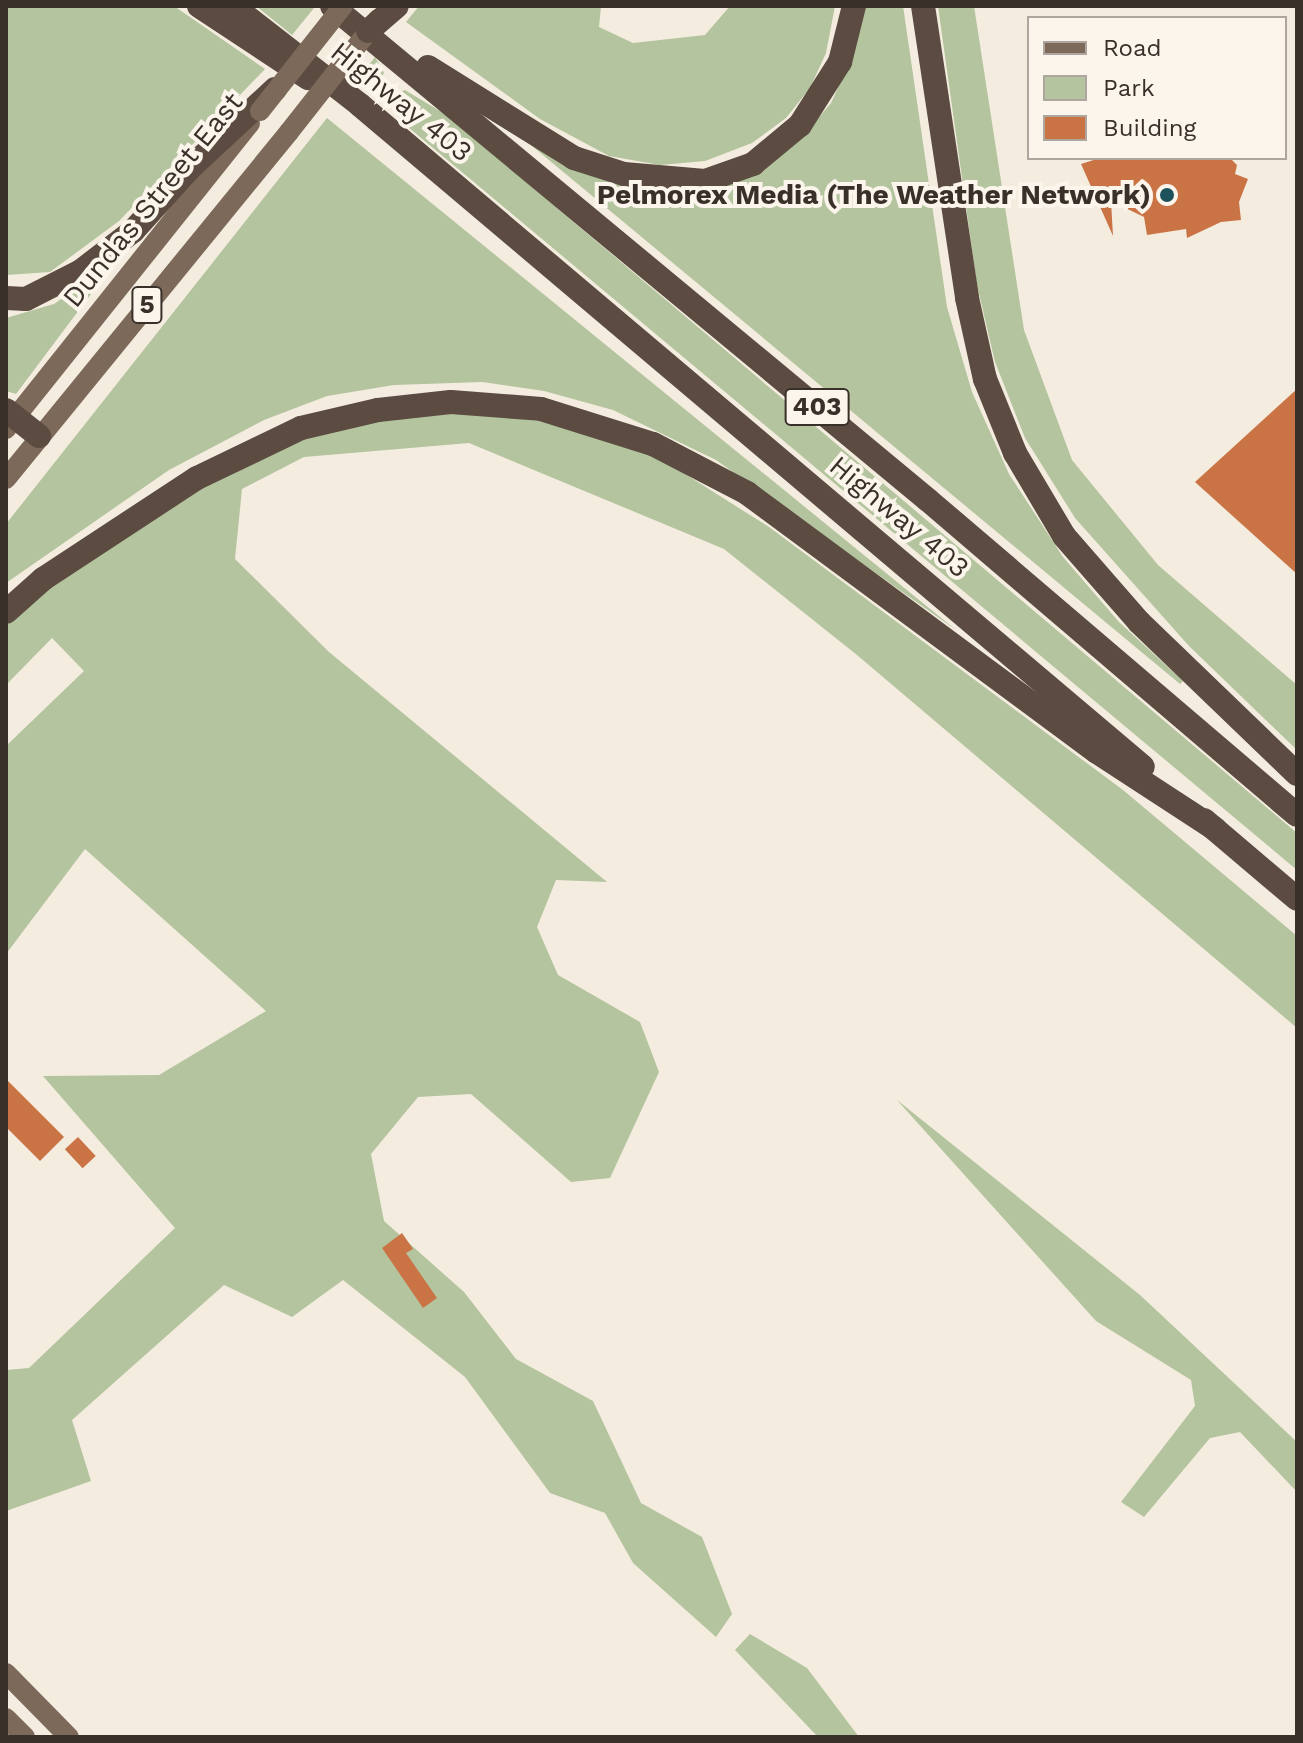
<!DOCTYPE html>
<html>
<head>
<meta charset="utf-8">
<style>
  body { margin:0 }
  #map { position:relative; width:1303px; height:1743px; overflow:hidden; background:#f4ecdf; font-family:"Work Sans",sans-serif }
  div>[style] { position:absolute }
  .green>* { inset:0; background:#b3c49e }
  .building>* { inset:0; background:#ca7446; transform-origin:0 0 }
  .major>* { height:20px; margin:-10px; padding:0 10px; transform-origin:10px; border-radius:10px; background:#7c695a }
  .highway>* { height:24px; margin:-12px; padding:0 12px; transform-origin:12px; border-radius:12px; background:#5b4b40 }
  .major-bridge>* { height:20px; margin:-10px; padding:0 10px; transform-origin:10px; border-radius:10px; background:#7c695a }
  .highway-bridge>* { height:24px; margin:-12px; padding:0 12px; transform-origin:12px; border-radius:12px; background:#5b4b40 }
  .dots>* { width:22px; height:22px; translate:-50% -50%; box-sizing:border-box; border:4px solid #fbf5eb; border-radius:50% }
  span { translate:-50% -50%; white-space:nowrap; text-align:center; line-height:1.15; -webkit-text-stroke:8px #fbf5eb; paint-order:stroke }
  .shield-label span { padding:2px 6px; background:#fbf5eb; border:2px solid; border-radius:6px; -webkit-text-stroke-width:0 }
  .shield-label { font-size:26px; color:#3a302a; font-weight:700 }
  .street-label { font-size:28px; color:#3a302a }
  .poi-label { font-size:28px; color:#3a302a; font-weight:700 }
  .right { translate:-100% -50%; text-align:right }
  .frame { position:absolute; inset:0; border:8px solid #3a302a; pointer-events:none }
  .legend { position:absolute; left:1027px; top:16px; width:260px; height:144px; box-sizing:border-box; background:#fbf5eb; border:2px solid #aea69e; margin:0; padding:10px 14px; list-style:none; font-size:24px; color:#3a302a }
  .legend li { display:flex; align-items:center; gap:16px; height:40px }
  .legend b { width:40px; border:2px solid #aea69e }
</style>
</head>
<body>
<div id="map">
  <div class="green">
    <i style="clip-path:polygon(6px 6px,174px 6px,265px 69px,119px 221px,50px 272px,6px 275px)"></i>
    <i style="clip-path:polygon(256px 6px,312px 6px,314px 8px,292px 35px)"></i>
    <i style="clip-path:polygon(419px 6px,601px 6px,599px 27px,633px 43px,705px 35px,730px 6px,835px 6px,826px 53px,810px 88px,786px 118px,752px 143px,705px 161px,660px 165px,609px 156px,540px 119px,406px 22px)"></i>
    <i style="clip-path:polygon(864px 6px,903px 6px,947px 307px,972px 392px,1009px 474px,1063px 557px,1119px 622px,1183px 681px,1180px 684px,520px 136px,600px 178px,654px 192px,710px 188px,759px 170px,798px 142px,831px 103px,850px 62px)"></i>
    <i style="clip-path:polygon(938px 6px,974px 6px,1024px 330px,1072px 460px,1158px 565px,1297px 685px,1297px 750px,1189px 646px,1075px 518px,1025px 438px,995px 362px,977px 285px)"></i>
    <i style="clip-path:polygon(375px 57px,384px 73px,375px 87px,354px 84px)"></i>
    <i style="clip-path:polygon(405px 90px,448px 116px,1297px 833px,1297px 870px,402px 122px,392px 96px)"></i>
    <i style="clip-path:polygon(327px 118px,956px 630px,716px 460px,613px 410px,544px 391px,482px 382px,394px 385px,327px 396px,264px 420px,169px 470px,6px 583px,6px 524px)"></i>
    <i style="clip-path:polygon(95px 275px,103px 278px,16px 394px,6px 391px,6px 318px,54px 304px)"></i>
    <i style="clip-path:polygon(489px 406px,655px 455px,769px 527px,1123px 790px,1297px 936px,1297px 1028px,857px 655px,724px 549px,469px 443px,304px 457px,242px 489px,235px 559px,329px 652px,607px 882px,556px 880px,537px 927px,558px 975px,640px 1022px,659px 1072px,610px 1178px,571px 1182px,471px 1094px,418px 1097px,371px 1154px,384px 1221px,464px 1292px,516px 1359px,593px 1401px,641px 1503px,702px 1537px,732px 1614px,716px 1637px,633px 1563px,605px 1513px,550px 1493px,465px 1377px,343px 1280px,292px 1317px,224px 1285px,72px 1420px,91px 1481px,6px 1511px,6px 1370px,29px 1368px,175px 1228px,43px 1076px,159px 1075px,266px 1011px,85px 849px,6px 954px,6px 746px,84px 671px,52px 638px,6px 685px,6px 613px,155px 508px,322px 423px)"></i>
    <i style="clip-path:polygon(897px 1100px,1140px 1295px,1297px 1442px,1297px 1492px,1240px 1432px,1210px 1438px,1144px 1517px,1121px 1502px,1195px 1406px,1191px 1380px,1096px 1321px)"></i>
    <i style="clip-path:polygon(750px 1634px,807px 1668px,859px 1737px,818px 1737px,735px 1650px)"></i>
  </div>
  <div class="building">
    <i style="clip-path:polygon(1100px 158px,1230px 158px,1237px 165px,1235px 174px,1248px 179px,1239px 202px,1241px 220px,1221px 222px,1187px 238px,1186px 229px,1147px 235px,1144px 217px,1111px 201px,1113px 236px,1081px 164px)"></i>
    <i style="clip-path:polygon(1297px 389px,1297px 574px,1195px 482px)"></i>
    <i style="clip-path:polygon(6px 1079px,64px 1137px,40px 1161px,6px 1127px)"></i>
    <i style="left:78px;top:1137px;width:26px;height:18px;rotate:47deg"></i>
    <i style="clip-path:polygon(402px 1233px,413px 1249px,406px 1253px,437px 1298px,423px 1308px,382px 1248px)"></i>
  </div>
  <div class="major">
    <i style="left:6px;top:429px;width:391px;rotate:-51.4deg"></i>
    <i style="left:6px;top:479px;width:448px;rotate:-50.8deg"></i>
    <i style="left:6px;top:1673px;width:90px;rotate:45.5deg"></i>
    <i style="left:6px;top:1718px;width:27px;rotate:45deg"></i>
  </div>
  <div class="highway">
    <i style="left:199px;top:6px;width:131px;rotate:33.4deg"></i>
    <i style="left:233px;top:6px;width:161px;rotate:37.9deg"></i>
    <i style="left:360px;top:105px;width:1025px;rotate:40.21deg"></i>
    <i style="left:332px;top:6px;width:774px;rotate:39.65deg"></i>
    <i style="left:928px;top:500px;width:485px;rotate:40.5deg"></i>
    <i style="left:923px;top:6px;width:295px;rotate:81.4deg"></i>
    <i style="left:967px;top:298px;width:83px;rotate:77.5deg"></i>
    <i style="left:985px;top:379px;width:80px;rotate:67.9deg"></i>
    <i style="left:1015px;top:453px;width:96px;rotate:59.4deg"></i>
    <i style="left:1064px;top:536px;width:114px;rotate:48.9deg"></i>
    <i style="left:1139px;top:622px;width:219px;rotate:43.9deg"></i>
    <i style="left:428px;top:67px;width:172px;rotate:31.9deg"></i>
    <i style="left:574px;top:158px;width:52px;rotate:17.7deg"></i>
    <i style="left:624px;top:174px;width:81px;rotate:4.9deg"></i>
    <i style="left:705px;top:181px;width:51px;rotate:-19.5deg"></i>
    <i style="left:753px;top:164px;width:61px;rotate:-39.7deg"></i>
    <i style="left:800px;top:125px;width:75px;rotate:-57.6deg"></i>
    <i style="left:840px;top:62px;width:58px;rotate:-76deg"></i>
    <i style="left:6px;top:298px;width:20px;rotate:3deg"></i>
    <i style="left:26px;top:299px;width:62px;rotate:-27deg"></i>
    <i style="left:81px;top:271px;width:66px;rotate:-37.6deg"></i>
    <i style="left:133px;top:231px;width:85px;rotate:-47.9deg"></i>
    <i style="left:190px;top:168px;width:116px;rotate:-42.9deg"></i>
    <i style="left:6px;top:410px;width:42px;rotate:38.2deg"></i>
    <i style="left:6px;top:612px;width:50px;rotate:-41.7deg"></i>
    <i style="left:43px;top:579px;width:184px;rotate:-33.3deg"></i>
    <i style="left:197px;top:478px;width:115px;rotate:-25.7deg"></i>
    <i style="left:301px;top:428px;width:79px;rotate:-13.2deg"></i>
    <i style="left:378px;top:410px;width:73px;rotate:-6.3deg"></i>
    <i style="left:451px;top:402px;width:90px;rotate:4.4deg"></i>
    <i style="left:541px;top:409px;width:117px;rotate:17.4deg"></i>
    <i style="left:653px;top:444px;width:106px;rotate:27.5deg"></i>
    <i style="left:747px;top:493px;width:435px;rotate:36.5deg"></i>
    <i style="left:1097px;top:752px;width:141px;rotate:33.1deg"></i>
    <i style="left:1204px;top:820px;width:122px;rotate:40.3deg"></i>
  </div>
  <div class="major-bridge">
    <i style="left:260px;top:111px;width:134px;rotate:-51.7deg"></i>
    <i style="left:289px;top:132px;width:144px;rotate:-51.8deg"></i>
  </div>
  <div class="highway-bridge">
    <i style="left:368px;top:31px;width:38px;rotate:-41deg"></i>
  </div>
  <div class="dots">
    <i style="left:1167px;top:195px;background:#1d525d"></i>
  </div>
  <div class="shield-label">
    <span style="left:147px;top:305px">5</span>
    <span style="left:817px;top:407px">403</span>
  </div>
  <div class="street-label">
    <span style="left:401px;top:102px;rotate:39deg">Highway 403</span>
    <span style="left:153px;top:200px;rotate:-51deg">Dundas Street East</span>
    <span style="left:899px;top:517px;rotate:40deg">Highway 403</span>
  </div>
  <div class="poi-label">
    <span class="right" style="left:1151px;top:195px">Pelmorex Media (The Weather Network)</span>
  </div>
  <div class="frame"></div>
  <ul class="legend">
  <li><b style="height:10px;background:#7c695a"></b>Road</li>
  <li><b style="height:22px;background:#b3c49e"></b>Park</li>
  <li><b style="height:22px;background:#ca7446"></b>Building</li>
  </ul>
</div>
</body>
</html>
